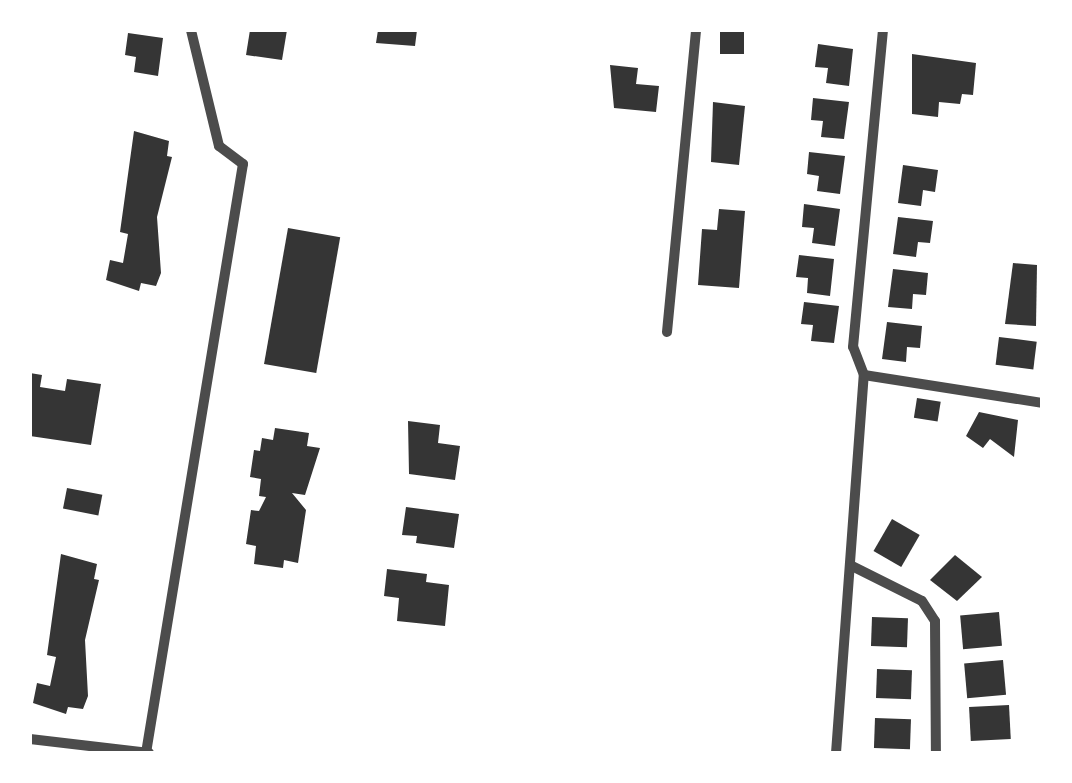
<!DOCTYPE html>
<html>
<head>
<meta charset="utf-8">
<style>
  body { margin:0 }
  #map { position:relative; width:1072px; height:783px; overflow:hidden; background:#fff; font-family:Rubik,sans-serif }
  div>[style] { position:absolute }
  .building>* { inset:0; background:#353535; transform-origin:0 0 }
  .minor>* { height:10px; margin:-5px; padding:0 5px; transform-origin:5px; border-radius:5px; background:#4c4c4c }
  span { translate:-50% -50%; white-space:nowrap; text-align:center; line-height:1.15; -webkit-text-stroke:10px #fff; paint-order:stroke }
  .frame { position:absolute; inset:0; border:32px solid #fff; pointer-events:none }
</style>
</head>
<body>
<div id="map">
  <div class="building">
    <i style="clip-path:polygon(250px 30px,287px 30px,282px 60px,246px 55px)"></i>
    <i style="clip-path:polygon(378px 30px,417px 30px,415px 46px,376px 43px)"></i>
    <i style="left:720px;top:30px;width:24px;height:24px"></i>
    <i style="clip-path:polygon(128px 33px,163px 38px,158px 76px,134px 72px,136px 57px,125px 55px)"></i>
    <i style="clip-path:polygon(818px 44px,853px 49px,849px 86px,826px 83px,828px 68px,815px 67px)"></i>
    <i style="clip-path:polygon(912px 54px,976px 63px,973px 95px,962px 94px,960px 104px,939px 102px,938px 117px,912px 114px)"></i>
    <i style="clip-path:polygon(610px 65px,638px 68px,636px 84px,659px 86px,656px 112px,614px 108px)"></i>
    <i style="clip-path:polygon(813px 98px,849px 102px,844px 139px,821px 137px,823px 121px,811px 120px)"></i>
    <i style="clip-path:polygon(713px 102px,745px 106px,739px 165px,711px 162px)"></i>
    <i style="clip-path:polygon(134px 131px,169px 141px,167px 156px,172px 157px,157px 217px,161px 273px,156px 286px,141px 283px,139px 291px,106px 280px,110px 260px,123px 263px,128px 234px,120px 232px)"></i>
    <i style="clip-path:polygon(809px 152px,845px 156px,840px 194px,817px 191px,819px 176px,807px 174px)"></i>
    <i style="clip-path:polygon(903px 165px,938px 170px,935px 192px,923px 190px,921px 206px,898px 203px)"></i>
    <i style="clip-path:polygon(804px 204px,840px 209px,835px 246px,812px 243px,814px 228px,802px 227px)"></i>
    <i style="clip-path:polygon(719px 209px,745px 211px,739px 288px,698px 285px,702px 229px,717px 230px)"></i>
    <i style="clip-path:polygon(898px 217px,933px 221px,930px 243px,918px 242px,916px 257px,893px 254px)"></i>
    <i style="left:288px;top:228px;width:53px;height:138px;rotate:10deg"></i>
    <i style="clip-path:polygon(799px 255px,834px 259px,830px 296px,807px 293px,808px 278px,796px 277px)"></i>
    <i style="clip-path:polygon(1013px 263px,1037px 265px,1036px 326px,1005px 324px)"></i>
    <i style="clip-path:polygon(893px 269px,928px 273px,926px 295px,913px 294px,912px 309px,888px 307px)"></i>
    <i style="clip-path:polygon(804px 302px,839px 306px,834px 343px,811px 341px,813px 325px,801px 324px)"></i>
    <i style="clip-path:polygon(887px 322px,922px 326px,920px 348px,907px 347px,906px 362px,882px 359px)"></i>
    <i style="left:999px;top:337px;width:38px;height:28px;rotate:7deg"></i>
    <i style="clip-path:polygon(30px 373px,42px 375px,40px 387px,65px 391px,67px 379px,101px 384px,91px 445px,30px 436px)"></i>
    <i style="left:917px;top:398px;width:24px;height:20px;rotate:9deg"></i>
    <i style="clip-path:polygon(979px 412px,1018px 420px,1014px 457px,990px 439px,983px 448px,966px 436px)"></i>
    <i style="clip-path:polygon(408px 421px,440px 425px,438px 443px,460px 446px,455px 480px,409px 474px)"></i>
    <i style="clip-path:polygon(275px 428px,309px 433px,307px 446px,320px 448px,305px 495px,292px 493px,306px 510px,298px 563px,284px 560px,283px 568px,254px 564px,256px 546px,246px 544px,251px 510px,259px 511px,266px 497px,259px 496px,261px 479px,250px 477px,254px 450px,260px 451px,262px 438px,273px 440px)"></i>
    <i style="left:67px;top:488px;width:36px;height:21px;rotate:11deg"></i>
    <i style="clip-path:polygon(406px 507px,459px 514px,454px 548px,416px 543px,417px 536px,402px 535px)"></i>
    <i style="left:892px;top:519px;width:32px;height:37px;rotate:30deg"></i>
    <i style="clip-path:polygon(61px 554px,97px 564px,94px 579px,99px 580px,85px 640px,88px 696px,83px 709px,68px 707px,66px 714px,33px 703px,37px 683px,50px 686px,56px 657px,47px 655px)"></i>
    <i style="clip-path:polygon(955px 555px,982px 577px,957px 601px,930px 580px)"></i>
    <i style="clip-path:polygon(387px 569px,427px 574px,426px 582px,449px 585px,445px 626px,397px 621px,399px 598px,384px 596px)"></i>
    <i style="left:999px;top:612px;width:34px;height:39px;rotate:85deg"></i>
    <i style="left:872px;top:617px;width:36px;height:29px;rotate:2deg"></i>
    <i style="left:1003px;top:660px;width:35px;height:39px;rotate:85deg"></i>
    <i style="left:877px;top:669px;width:35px;height:29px;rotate:2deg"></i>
    <i style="left:1009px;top:705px;width:34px;height:40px;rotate:87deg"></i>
    <i style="left:875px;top:718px;width:36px;height:30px;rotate:2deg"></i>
  </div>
  <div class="minor">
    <i style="left:667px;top:332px;width:303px;rotate:-84.5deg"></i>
    <i style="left:864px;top:375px;width:30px;rotate:-111deg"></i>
    <i style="left:853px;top:347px;width:318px;rotate:-84.6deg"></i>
    <i style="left:850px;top:565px;width:80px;rotate:26.6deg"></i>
    <i style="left:922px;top:601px;width:24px;rotate:57deg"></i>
    <i style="left:935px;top:621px;width:132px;rotate:89.6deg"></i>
    <i style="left:30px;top:739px;width:120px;rotate:6.7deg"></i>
    <i style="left:146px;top:753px;width:597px;rotate:-80.65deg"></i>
    <i style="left:243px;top:164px;width:30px;rotate:-143deg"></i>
    <i style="left:219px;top:146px;width:119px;rotate:-103.6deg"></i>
    <i style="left:836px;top:753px;width:379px;rotate:-85.8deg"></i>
    <i style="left:864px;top:375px;width:180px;rotate:8.9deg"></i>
  </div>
  <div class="frame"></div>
</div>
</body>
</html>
